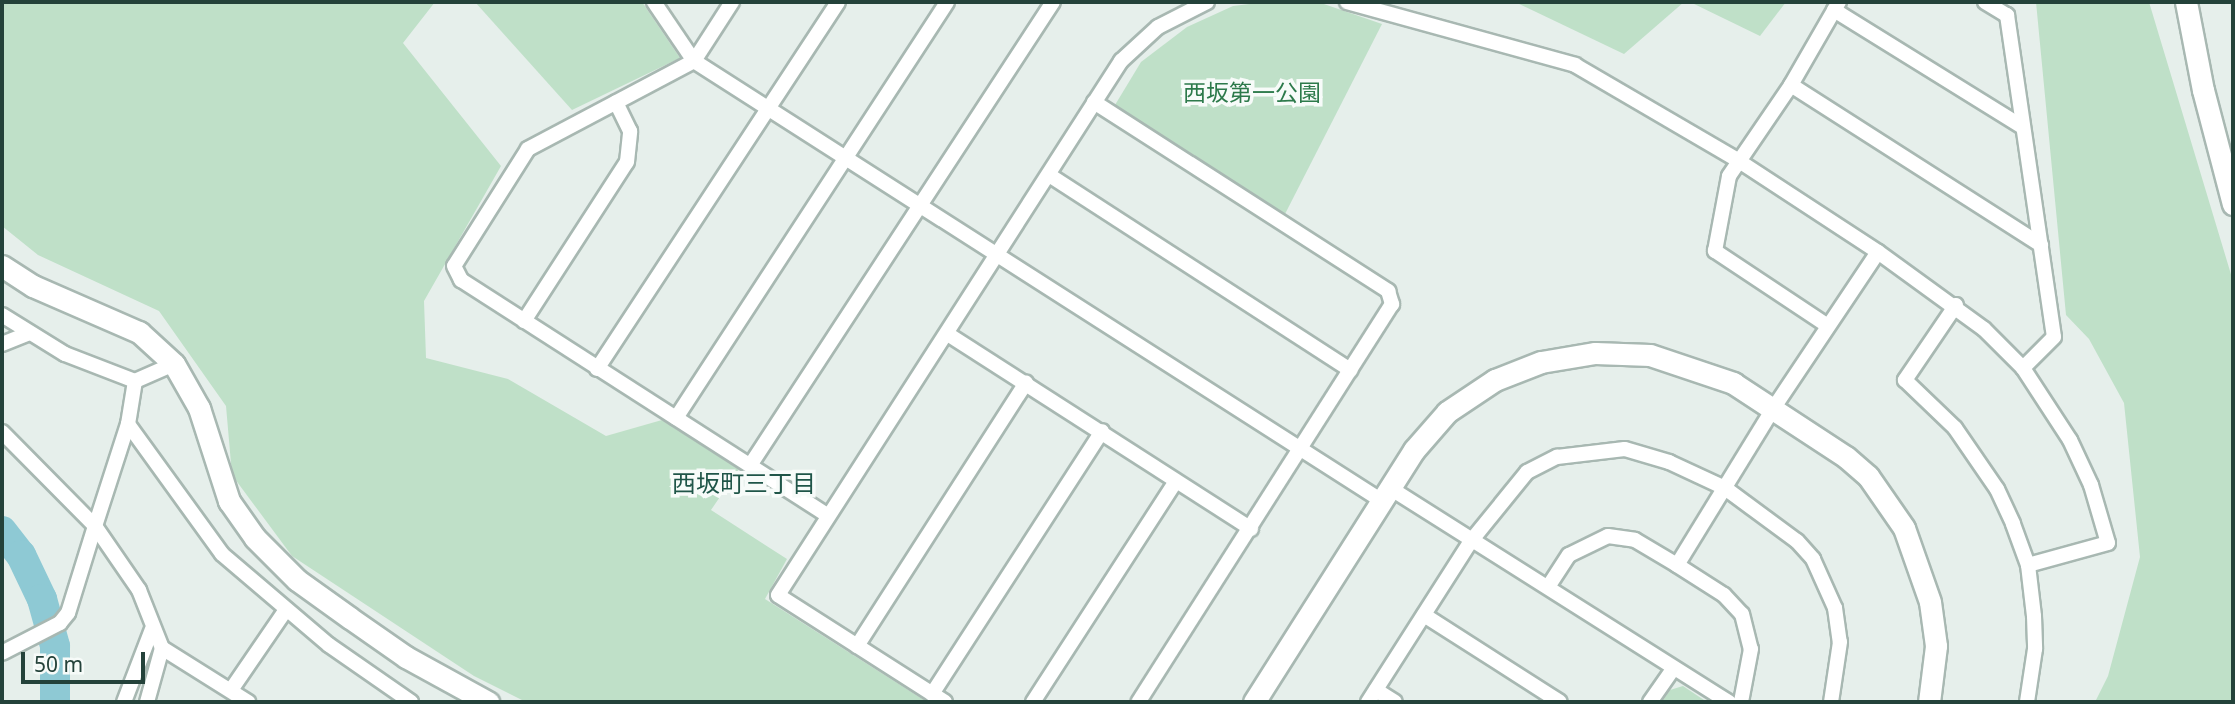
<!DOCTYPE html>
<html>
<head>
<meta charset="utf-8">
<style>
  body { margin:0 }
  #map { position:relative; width:2235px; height:704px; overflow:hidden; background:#e6efeb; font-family:"Noto Sans","Noto Sans JP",sans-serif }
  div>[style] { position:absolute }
  .green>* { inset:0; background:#bfe0c8 }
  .river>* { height:30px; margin:-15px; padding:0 15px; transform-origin:15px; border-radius:15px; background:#8ec9d4 }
  .roads { filter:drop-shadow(2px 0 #a8b8b2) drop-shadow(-2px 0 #a8b8b2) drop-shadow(0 2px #a8b8b2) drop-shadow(0 -2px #a8b8b2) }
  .street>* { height:14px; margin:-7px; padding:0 7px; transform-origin:7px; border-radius:7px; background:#fff }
  .secondary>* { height:21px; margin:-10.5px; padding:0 10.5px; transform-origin:10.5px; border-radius:10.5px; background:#fff }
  span { translate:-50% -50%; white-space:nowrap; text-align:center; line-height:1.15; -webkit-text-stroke:7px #f7fbf9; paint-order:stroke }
  .park-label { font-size:23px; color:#2d7a4b }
  .neighbourhood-label { font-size:24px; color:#1f5548 }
  .frame { position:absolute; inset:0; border:4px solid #24423a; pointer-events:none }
  .scale { position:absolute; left:21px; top:652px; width:124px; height:32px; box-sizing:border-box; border:4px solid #24423a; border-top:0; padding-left:9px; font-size:21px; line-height:24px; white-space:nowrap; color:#24423a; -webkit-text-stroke:5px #f7fbf9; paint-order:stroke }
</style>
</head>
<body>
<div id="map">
  <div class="green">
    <i style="clip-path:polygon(2px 2px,435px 2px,403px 43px,501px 166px,424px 301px,426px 358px,508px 379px,606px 436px,662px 420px,739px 469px,711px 510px,787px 559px,765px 599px,927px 702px,526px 702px,474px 676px,292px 556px,232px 475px,226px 406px,159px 311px,38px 255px,2px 226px)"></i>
    <i style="clip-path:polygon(475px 2px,642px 2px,680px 58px,572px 110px)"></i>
    <i style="clip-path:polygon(1266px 2px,1318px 2px,1382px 24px,1285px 214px,1115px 105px,1141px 62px,1187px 27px,1233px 6px)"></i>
    <i style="clip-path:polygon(1515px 2px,1684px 2px,1624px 54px)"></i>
    <i style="clip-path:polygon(1690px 2px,1786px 2px,1760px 36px)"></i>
    <i style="clip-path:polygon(2036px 2px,2149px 2px,2233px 281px,2233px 702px,2095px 702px,2108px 676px,2140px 557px,2124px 403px,2089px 339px,2066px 315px)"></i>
    <i style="clip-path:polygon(1683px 686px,1707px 702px,1662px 702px,1670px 690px)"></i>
  </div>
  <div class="river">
    <i style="left:2px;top:531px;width:31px;rotate:52deg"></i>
    <i style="left:21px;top:555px;width:49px;rotate:64.5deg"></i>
    <i style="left:42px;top:599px;width:49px;rotate:74.5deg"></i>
    <i style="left:55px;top:646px;width:56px;rotate:90deg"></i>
  </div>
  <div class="roads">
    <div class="street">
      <i style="left:654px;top:2px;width:71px;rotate:55.9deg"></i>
      <i style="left:694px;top:61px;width:817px;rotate:32.6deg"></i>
      <i style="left:732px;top:2px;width:70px;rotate:122.8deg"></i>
      <i style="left:694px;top:61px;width:188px;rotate:152.1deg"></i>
      <i style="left:528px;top:149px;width:138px;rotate:122.3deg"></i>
      <i style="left:454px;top:266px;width:16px;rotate:63deg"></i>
      <i style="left:461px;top:280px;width:436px;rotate:32.7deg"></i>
      <i style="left:1347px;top:2px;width:237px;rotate:15.4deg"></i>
      <i style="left:1575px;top:65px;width:190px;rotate:30.3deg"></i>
      <i style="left:1739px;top:161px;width:166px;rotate:33.2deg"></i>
      <i style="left:1878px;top:252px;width:189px;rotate:123.8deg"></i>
      <i style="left:1773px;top:409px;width:183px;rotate:121.6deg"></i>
      <i style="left:1985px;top:2px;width:26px;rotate:31deg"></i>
      <i style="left:2007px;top:15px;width:325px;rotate:81.7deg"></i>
      <i style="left:2054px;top:337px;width:44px;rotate:135deg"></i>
      <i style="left:1834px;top:10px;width:222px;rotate:31.8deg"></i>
      <i style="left:1791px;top:85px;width:297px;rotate:32.6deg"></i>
      <i style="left:1094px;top:102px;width:350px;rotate:32.7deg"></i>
      <i style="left:1388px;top:291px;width:14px;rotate:73deg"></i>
      <i style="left:1392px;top:304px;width:472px;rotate:122.5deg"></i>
      <i style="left:1049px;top:175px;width:359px;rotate:32.9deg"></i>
      <i style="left:1878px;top:252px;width:131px;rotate:36deg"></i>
      <i style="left:1984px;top:329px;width:55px;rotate:45deg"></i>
      <i style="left:2023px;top:368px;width:86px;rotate:56.9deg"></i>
      <i style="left:2070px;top:440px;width:50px;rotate:65deg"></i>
      <i style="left:2091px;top:485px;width:60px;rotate:73.7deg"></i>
      <i style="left:2108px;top:543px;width:83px;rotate:164.6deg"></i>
      <i style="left:1956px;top:305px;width:91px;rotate:124.2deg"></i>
      <i style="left:1905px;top:380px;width:69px;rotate:43.8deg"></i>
      <i style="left:1955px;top:428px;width:74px;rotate:55.5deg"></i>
      <i style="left:1997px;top:489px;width:38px;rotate:65deg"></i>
      <i style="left:2013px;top:524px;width:44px;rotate:69.9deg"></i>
      <i style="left:2028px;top:565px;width:51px;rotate:83.3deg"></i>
      <i style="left:2034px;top:616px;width:33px;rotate:88deg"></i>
      <i style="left:2035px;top:649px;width:54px;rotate:98.6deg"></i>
      <i style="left:2px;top:315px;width:74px;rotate:31.8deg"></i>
      <i style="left:65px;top:354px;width:75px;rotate:21.1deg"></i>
      <i style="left:524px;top:321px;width:189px;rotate:-57.1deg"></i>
      <i style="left:627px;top:162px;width:31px;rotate:-84deg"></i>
      <i style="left:630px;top:131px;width:32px;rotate:-116deg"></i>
      <i style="left:1828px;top:326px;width:136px;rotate:-146.4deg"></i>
      <i style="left:1715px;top:251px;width:76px;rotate:-79.4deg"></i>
      <i style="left:1729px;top:176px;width:110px;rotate:-55.7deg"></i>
      <i style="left:1791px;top:85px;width:96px;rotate:-60deg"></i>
      <i style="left:949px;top:335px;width:359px;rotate:32.7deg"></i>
      <i style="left:2px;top:344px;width:27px;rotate:-22deg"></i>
      <i style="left:597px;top:369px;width:439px;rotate:-56.7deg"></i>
      <i style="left:135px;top:381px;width:44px;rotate:99.2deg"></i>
      <i style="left:128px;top:424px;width:107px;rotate:107.9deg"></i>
      <i style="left:95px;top:526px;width:78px;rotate:55.5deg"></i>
      <i style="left:139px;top:590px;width:62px;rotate:68.4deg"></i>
      <i style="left:162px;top:648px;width:102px;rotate:32.1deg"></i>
      <i style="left:135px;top:381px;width:43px;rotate:-23.6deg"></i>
      <i style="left:676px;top:418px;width:496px;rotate:-56.9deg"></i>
      <i style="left:128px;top:424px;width:160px;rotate:54.1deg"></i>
      <i style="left:222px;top:554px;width:140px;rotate:40.4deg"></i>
      <i style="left:329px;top:645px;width:100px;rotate:34.8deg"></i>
      <i style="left:2px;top:432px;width:132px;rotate:45.3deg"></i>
      <i style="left:95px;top:526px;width:91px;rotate:107.2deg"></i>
      <i style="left:68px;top:613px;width:13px;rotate:129deg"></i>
      <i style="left:60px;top:623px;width:65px;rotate:152.7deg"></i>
      <i style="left:751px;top:464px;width:552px;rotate:-56.83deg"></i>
      <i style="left:1390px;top:488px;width:401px;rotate:32.3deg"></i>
      <i style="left:1548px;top:587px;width:38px;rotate:-57deg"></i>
      <i style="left:1569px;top:555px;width:43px;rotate:-26deg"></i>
      <i style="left:1608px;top:536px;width:27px;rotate:8deg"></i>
      <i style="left:1635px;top:540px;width:49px;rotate:30.8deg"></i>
      <i style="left:1677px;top:565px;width:56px;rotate:32.6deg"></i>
      <i style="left:1724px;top:595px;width:26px;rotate:47deg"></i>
      <i style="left:1742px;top:614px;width:36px;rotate:76deg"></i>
      <i style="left:1751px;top:649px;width:54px;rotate:100.7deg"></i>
      <i style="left:1424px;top:615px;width:161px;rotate:32.6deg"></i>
      <i style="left:857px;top:646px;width:313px;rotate:-57.3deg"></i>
      <i style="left:231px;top:690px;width:96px;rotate:-55.6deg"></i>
      <i style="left:1376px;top:690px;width:22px;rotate:32deg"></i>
      <i style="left:932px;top:694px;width:313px;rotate:-57.1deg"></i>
      <i style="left:124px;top:702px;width:78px;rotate:-69deg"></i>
      <i style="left:147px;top:702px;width:56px;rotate:-74.5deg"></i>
      <i style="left:945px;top:702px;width:198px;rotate:-147.4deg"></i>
      <i style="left:778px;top:595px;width:635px;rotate:-57.29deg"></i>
      <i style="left:1121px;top:61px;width:50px;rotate:-42.6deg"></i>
      <i style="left:1158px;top:27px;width:55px;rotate:-27deg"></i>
      <i style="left:1033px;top:702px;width:263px;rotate:-57.1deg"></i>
      <i style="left:1368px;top:702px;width:191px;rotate:-57.4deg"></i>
      <i style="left:1471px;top:541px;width:89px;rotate:-50.9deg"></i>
      <i style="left:1527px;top:472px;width:34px;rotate:-27deg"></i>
      <i style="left:1557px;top:457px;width:68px;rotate:-6.7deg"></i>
      <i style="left:1625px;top:449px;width:46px;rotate:16.5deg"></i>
      <i style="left:1669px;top:462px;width:62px;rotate:24.9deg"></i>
      <i style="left:1725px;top:488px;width:89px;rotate:36.4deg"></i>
      <i style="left:1797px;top:541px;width:24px;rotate:48deg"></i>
      <i style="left:1813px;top:559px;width:54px;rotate:65.8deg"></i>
      <i style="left:1835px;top:608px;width:34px;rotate:82deg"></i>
      <i style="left:1840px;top:642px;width:61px;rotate:98.5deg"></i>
      <i style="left:1650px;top:702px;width:39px;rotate:-55deg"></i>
    </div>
    <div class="secondary">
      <i style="left:2186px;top:2px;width:90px;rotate:79.1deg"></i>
      <i style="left:2203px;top:90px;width:118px;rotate:75.3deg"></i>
      <i style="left:2px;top:266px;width:37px;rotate:33deg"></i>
      <i style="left:33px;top:286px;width:116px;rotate:23.5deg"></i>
      <i style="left:139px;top:332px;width:47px;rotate:42.4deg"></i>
      <i style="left:174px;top:364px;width:51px;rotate:60.4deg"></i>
      <i style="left:199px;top:408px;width:98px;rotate:72.1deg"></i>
      <i style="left:229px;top:501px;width:45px;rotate:54.9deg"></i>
      <i style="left:255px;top:538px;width:59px;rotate:45deg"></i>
      <i style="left:297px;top:580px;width:65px;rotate:35.6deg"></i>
      <i style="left:350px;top:618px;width:68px;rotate:34.9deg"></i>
      <i style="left:406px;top:657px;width:94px;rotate:28.8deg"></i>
      <i style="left:1254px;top:702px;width:299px;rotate:-57.6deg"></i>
      <i style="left:1414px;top:450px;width:50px;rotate:-49deg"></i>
      <i style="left:1447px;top:412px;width:58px;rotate:-33.7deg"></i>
      <i style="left:1495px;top:380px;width:49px;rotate:-21.4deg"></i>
      <i style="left:1541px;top:362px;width:55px;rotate:-9.5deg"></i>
      <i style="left:1595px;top:353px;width:55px;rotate:2.1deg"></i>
      <i style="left:1650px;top:355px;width:88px;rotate:18.6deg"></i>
      <i style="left:1733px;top:383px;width:135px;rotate:33.2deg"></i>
      <i style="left:1846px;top:457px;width:29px;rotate:41deg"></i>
      <i style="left:1868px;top:476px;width:63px;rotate:55.3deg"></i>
      <i style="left:1904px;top:528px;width:78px;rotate:70.6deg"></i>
      <i style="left:1930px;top:602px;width:44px;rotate:82.2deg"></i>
      <i style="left:1936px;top:646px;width:56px;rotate:97.1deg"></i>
    </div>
  </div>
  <div class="park-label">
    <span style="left:1252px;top:92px">西坂第一公園</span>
  </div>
  <div class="neighbourhood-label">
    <span style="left:744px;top:483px">西坂町三丁目</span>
  </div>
  <div class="frame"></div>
  <div class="scale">50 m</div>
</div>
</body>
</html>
